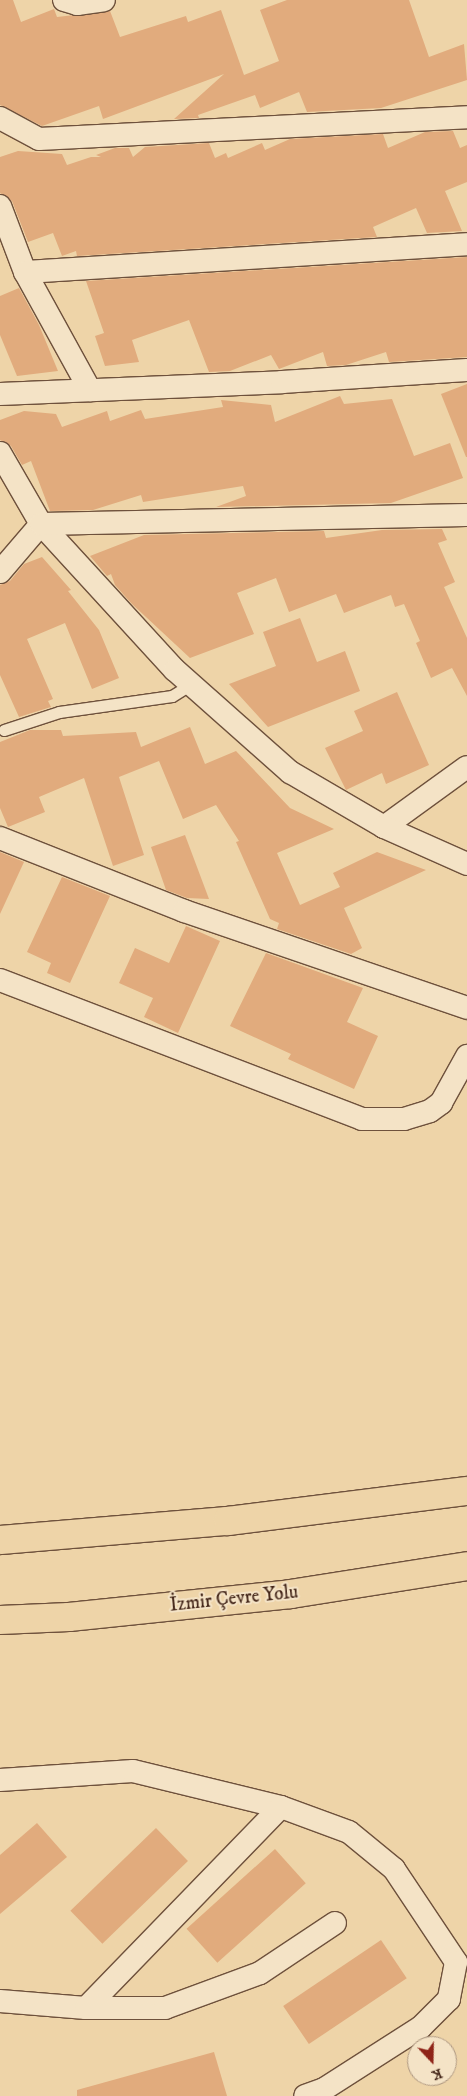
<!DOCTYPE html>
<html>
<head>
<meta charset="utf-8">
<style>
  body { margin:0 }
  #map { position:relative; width:467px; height:2096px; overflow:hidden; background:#eed4a8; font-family:"IM FELL DW Pica",serif }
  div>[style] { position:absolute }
  .building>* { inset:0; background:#e1ab7d; transform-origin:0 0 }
  .roads { filter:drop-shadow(1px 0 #6e513c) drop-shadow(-1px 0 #6e513c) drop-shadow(0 1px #6e513c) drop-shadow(0 -1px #6e513c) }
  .lane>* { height:11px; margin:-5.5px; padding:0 5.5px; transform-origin:5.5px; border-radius:5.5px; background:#f4e3c6 }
  .street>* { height:22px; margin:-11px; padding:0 11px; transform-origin:11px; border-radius:11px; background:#f4e3c6 }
  .highway>* { height:28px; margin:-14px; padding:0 14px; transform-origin:14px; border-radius:14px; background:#eed4a8 }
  span { translate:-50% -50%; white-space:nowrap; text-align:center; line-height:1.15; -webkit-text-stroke:4px #f4e3c6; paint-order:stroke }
  .street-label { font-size:19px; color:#432518 }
  .north { position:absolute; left:407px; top:2036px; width:50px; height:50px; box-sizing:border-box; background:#f4e3c6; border:1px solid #ad9780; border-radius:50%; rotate:159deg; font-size:14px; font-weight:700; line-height:20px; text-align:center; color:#432518 }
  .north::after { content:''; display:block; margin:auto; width:18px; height:22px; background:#8f2418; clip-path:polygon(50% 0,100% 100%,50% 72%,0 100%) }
</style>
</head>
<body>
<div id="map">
  <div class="building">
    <i style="clip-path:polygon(0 0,13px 0,21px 22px,54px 9px,57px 17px,110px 11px,120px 37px,186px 16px,188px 22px,221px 10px,244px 75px,279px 61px,260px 10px,287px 0,409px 0,429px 57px,464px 44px,467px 80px,381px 108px,307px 112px,299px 92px,260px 108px,255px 95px,198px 115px,199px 118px,174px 119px,224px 74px,103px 119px,99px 106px,42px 126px,0 105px)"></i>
    <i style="clip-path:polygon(453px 131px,460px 148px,467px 145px,467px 182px,445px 191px,462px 231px,427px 233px,416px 208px,373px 227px,377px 237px,77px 256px,76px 251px,62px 256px,53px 233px,28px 242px,12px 201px,0 193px,0 157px,18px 151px,62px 154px,67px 165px,91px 157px,101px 157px,96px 155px,115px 148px,129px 148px,133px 157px,145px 147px,209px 143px,215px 158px,226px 153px,228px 158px,262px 143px,265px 150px,290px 139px,383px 134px,388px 148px,425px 132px)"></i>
    <i style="clip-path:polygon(467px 257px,467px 357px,389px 362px,386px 352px,346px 365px,327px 366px,323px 352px,279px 369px,271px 355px,230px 371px,209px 372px,189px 320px,132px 340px,139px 362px,105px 366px,95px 336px,104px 333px,86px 281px)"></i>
    <i style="clip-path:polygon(19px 288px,39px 325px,58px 371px,17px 376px,0 335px,0 296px)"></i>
    <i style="clip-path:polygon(467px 384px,467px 457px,466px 457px,441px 394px)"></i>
    <i style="clip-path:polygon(340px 396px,344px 404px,392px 399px,414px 456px,450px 443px,463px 478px,391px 503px,216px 507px,246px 496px,243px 486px,143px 502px,141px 495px,93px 510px,50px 511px,31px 461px,22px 465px,11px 446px,0 440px,0 420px,24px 411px,56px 414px,62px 427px,107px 411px,110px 421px,141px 410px,145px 419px,223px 407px,221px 400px,271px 405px,275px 422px)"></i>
    <i style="clip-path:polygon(442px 529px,447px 540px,438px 543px,455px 582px,444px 587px,467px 638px,467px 696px,452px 668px,431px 678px,416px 643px,420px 641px,404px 604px,395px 607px,391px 595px,344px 613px,336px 594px,289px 612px,276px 578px,237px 593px,254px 634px,190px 658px,132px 604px,115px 585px,111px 574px,107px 576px,90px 556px,144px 535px,324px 531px,326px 538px,382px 530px)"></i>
    <i style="clip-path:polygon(42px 557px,71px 590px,68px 591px,99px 630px,119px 678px,92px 689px,65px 623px,27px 639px,53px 699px,48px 701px,51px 707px,19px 717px,0 675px,0 585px,10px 581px,24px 564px)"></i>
    <i style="clip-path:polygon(300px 618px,317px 662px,345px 651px,360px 691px,268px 727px,229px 684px,276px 666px,263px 632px)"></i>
    <i style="clip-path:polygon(397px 692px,429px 765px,386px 784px,382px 773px,346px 790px,325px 748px,363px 731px,354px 711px)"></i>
    <i style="clip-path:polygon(190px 727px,205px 764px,236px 751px,290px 808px,334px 829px,277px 853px,300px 905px,340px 887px,333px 873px,377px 852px,426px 870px,344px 908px,362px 948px,351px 954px,277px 929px,279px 923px,270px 919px,236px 842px,239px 841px,216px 805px,183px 819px,159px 761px,119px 777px,144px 855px,113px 866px,84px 778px,39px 797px,45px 812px,8px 827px,0 808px,0 742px,30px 730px,61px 730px,63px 736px,136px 732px,141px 747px)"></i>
    <i style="clip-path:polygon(185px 835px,209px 899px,187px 898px,166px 890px,151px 847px)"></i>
    <i style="clip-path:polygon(0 852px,24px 862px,0 914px)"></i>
    <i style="clip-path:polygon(62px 877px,110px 896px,70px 983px,47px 973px,51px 963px,27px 952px)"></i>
    <i style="clip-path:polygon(186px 926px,220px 941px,178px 1033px,144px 1017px,153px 998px,119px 983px,135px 948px,169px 963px)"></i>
    <i style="clip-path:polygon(266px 953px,363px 988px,347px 1022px,378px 1036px,354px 1089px,288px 1059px,291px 1054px,230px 1026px)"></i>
    <i style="clip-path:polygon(37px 1823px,67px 1857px,0 1914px,0 1855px)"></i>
    <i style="left:156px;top:1828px;width:46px;height:119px;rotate:46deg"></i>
    <i style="left:275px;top:1849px;width:46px;height:119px;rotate:48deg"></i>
    <i style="left:381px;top:1940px;width:46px;height:118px;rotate:56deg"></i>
    <i style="clip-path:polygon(214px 2052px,227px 2096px,77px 2096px,77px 2090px)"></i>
  </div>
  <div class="roads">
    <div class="lane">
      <i style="left:4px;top:730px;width:58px;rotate:-18.1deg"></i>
      <i style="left:59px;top:712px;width:114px;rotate:-8.1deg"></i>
      <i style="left:172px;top:696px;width:22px;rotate:-32deg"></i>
    </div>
    <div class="street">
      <i style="left:64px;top:0;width:14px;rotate:17deg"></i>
      <i style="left:77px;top:4px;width:27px;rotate:-8deg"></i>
      <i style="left:0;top:118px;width:44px;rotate:28.3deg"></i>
      <i style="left:39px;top:139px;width:429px;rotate:-2.9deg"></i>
      <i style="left:0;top:206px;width:71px;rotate:69.3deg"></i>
      <i style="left:25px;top:272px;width:135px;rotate:61.2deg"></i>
      <i style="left:25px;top:272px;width:443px;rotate:-3.6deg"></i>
      <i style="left:0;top:394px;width:282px;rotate:-2.4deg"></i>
      <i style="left:282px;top:382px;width:185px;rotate:-3.7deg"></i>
      <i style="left:0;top:453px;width:82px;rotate:60deg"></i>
      <i style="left:41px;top:524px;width:198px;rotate:47.5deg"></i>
      <i style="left:175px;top:670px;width:154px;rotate:41.6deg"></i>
      <i style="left:290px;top:772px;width:109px;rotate:30.3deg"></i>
      <i style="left:384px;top:827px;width:102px;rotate:-35.9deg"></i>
      <i style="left:0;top:572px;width:63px;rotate:-49.5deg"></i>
      <i style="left:41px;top:524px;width:426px;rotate:-1.2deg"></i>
      <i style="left:384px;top:827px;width:91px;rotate:24deg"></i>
      <i style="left:0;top:838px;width:198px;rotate:21.6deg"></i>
      <i style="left:184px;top:911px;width:299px;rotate:18.9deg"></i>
      <i style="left:0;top:980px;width:388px;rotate:21deg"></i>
      <i style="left:362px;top:1119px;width:42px"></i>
      <i style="left:404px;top:1119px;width:27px;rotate:-17deg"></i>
      <i style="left:430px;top:1111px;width:14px;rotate:-36deg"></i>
      <i style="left:441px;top:1103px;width:54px;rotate:-61deg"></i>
      <i style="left:0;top:1780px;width:133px;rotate:-3.9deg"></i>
      <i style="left:133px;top:1771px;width:152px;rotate:13.7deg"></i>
      <i style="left:281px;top:1807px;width:72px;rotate:20.2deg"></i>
      <i style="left:349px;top:1832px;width:58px;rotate:39.4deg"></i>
      <i style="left:394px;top:1869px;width:112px;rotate:56.3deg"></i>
      <i style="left:456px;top:1962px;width:38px;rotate:101deg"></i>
      <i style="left:449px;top:1999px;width:40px;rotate:135deg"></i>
      <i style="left:421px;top:2027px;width:115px;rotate:147.4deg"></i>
      <i style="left:324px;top:2089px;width:20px;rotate:160deg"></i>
      <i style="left:0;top:2001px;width:86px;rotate:4.7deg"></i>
      <i style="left:86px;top:2008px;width:79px"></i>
      <i style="left:165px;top:2008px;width:101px;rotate:-20.2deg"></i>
      <i style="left:260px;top:1973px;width:90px;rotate:-33.7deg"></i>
      <i style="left:86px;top:2008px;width:280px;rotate:-45.9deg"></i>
    </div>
    <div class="highway">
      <i style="left:0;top:1540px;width:229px;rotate:-4.8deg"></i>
      <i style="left:228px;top:1521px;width:241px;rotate:-7.2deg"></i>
      <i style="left:0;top:1620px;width:69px;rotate:-2.5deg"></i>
      <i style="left:69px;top:1617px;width:223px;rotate:-5.9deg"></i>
      <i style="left:291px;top:1594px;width:178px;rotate:-9deg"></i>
    </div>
  </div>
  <div class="street-label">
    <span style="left:234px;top:1599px;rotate:-6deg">İzmir Çevre Yolu</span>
  </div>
  <div class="north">K</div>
</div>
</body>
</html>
